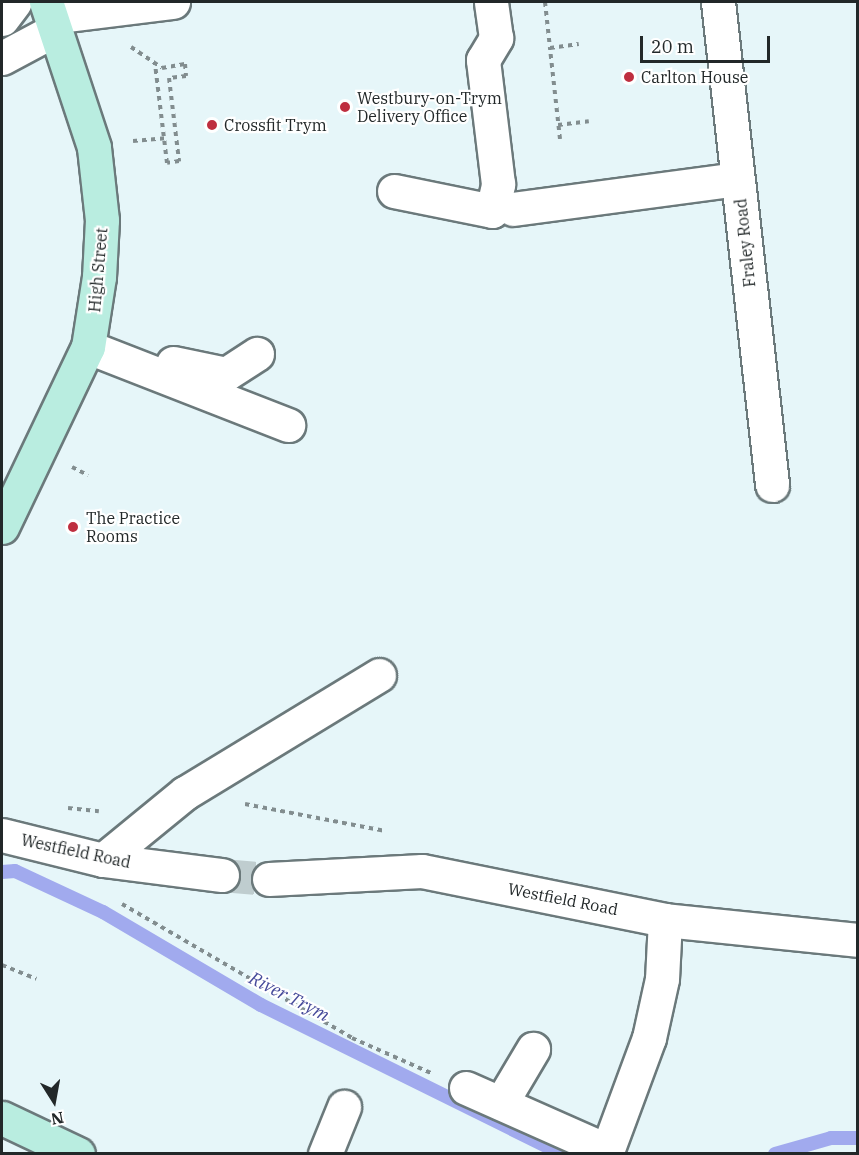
<!DOCTYPE html>
<html>
<head>
<meta charset="utf-8">
<style>
  body { margin:0 }
  #map { position:relative; width:859px; height:1155px; overflow:hidden; background:#e6f6f9; font-family:"IBM Plex Serif",serif }
  div>[style] { position:absolute }
  .stream>* { height:14px; margin:-7px; padding:0 7px; transform-origin:7px; border-radius:7px; background:#a1aaee }
  .minor-tunnel>* { height:33px; margin-top:-16.5px; transform-origin:0; background:repeating-linear-gradient(90deg,#bfcdcf 0 33px,transparent 0 49px) }
  .path>* { height:4px; margin-top:-2px; transform-origin:0; background:repeating-linear-gradient(90deg,#828d8f 0 4.5px,transparent 0 9px) }
  .roads { filter:drop-shadow(2px 0 #6b797b) drop-shadow(-2px 0 #6b797b) drop-shadow(0 2px #6b797b) drop-shadow(0 -2px #6b797b) }
  .minor>* { height:33px; margin:-16.5px; padding:0 16.5px; transform-origin:16.5px; border-radius:16.5px; background:#fff }
  .major>* { height:33px; margin:-16.5px; padding:0 16.5px; transform-origin:16.5px; border-radius:16.5px; background:#b9ede0 }
  .dots>* { width:16px; height:16px; translate:-50% -50%; box-sizing:border-box; border:3px solid #fff; border-radius:50% }
  span { translate:-50% -50%; white-space:nowrap; text-align:center; line-height:1.15; -webkit-text-stroke:4.5px #fff; paint-order:stroke }
  .poi-label { font-size:16px; color:#222829 }
  .left { translate:0 -50%; text-align:left }
  .street-label { font-size:16px; color:#222829 }
  .water-label { font-size:18px; color:#464a9a; font-style:italic }
  .frame { position:absolute; inset:0; border:3px solid #222829; pointer-events:none }
  .north { position:absolute; left:24px; top:1071px; width:60px; height:60px; -webkit-text-stroke:4px #fff; paint-order:stroke; rotate:169deg; font-size:16px; font-weight:700; line-height:24px; text-align:center; color:#222829 }
  .north::after { content:''; display:block; margin:auto; width:21px; height:27px; background:#222829; clip-path:polygon(50% 0,100% 100%,50% 72%,0 100%) }
  .scale { position:absolute; left:640px; top:36px; width:130px; height:27px; box-sizing:border-box; border:3px solid #222829; border-top:0; padding-left:8px; font-size:18px; line-height:21px; white-space:nowrap; color:#222829; -webkit-text-stroke:4px #fff; paint-order:stroke }
</style>
</head>
<body>
<div id="map">
  <div class="stream">
    <i style="left:2px;top:872px;width:13px;rotate:-4deg"></i>
    <i style="left:15px;top:871px;width:97px;rotate:25deg"></i>
    <i style="left:103px;top:912px;width:183px;rotate:30.5deg"></i>
    <i style="left:261px;top:1005px;width:337px;rotate:26.3deg"></i>
    <i style="left:775px;top:1154px;width:58px;rotate:-15.9deg"></i>
    <i style="left:831px;top:1138px;width:27px"></i>
  </div>
  <div class="minor-tunnel">
    <i style="left:222px;top:875px;width:47px;rotate:4.9deg"></i>
  </div>
  <div class="path">
    <i style="left:545px;top:2px;width:46px;rotate:83.8deg"></i>
    <i style="left:131px;top:47px;width:37px;rotate:34deg"></i>
    <i style="left:162px;top:68px;width:23px;rotate:-10deg"></i>
    <i style="left:185px;top:64px;width:12px;rotate:85deg"></i>
    <i style="left:186px;top:76px;width:17px;rotate:173deg"></i>
    <i style="left:169px;top:78px;width:84px;rotate:83.1deg"></i>
    <i style="left:179px;top:161px;width:12px;rotate:171deg"></i>
    <i style="left:167px;top:163px;width:100px;rotate:-96.9deg"></i>
    <i style="left:558px;top:125px;width:31px;rotate:-7deg"></i>
    <i style="left:560px;top:139px;width:92px;rotate:-96.3deg"></i>
    <i style="left:550px;top:48px;width:29px;rotate:-8deg"></i>
    <i style="left:133px;top:141px;width:32px;rotate:-5deg"></i>
    <i style="left:72px;top:467px;width:18px;rotate:27deg"></i>
    <i style="left:245px;top:804px;width:143px;rotate:10.9deg"></i>
    <i style="left:68px;top:808px;width:31px;rotate:6deg"></i>
    <i style="left:122px;top:904px;width:266px;rotate:30.2deg"></i>
    <i style="left:352px;top:1038px;width:86px;rotate:23.9deg"></i>
    <i style="left:2px;top:965px;width:37px;rotate:22deg"></i>
  </div>
  <div class="roads">
    <div class="minor">
      <i style="left:718px;top:2px;width:486px;rotate:83.6deg"></i>
      <i style="left:52px;top:17px;width:122px;rotate:-7.1deg"></i>
      <i style="left:2px;top:19px;width:21px;rotate:-53deg"></i>
      <i style="left:2px;top:58px;width:61px;rotate:-28.2deg"></i>
      <i style="left:394px;top:191px;width:100px;rotate:11.5deg"></i>
      <i style="left:492px;top:211px;width:28px;rotate:-77deg"></i>
      <i style="left:498px;top:184px;width:125px;rotate:-96.9deg"></i>
      <i style="left:483px;top:60px;width:26px;rotate:-59deg"></i>
      <i style="left:496px;top:38px;width:36px;rotate:-98deg"></i>
      <i style="left:513px;top:209px;width:226px;rotate:-7.6deg"></i>
      <i style="left:88px;top:347px;width:215px;rotate:21.3deg"></i>
      <i style="left:173px;top:363px;width:54px;rotate:11.7deg"></i>
      <i style="left:226px;top:374px;width:37px;rotate:-33deg"></i>
      <i style="left:2px;top:835px;width:104px;rotate:13.9deg"></i>
      <i style="left:103px;top:860px;width:120px;rotate:7.2deg"></i>
      <i style="left:103px;top:860px;width:106px;rotate:-39.3deg"></i>
      <i style="left:185px;top:793px;width:227px;rotate:-31.3deg"></i>
      <i style="left:269px;top:879px;width:153px;rotate:-3deg"></i>
      <i style="left:422px;top:871px;width:248px;rotate:11.4deg"></i>
      <i style="left:665px;top:920px;width:194px;rotate:5.9deg"></i>
      <i style="left:466px;top:1088px;width:155px;rotate:23.9deg"></i>
      <i style="left:501px;top:1103px;width:63px;rotate:-59.3deg"></i>
      <i style="left:325px;top:1154px;width:51px;rotate:-68deg"></i>
      <i style="left:606px;top:1154px;width:124px;rotate:-69.7deg"></i>
      <i style="left:649px;top:1038px;width:60px;rotate:-77.6deg"></i>
      <i style="left:662px;top:979px;width:59px;rotate:-87.1deg"></i>
    </div>
    <div class="major">
      <i style="left:2px;top:527px;width:199px;rotate:-64.5deg"></i>
      <i style="left:88px;top:347px;width:71px;rotate:-81.1deg"></i>
      <i style="left:99px;top:277px;width:57px;rotate:-87deg"></i>
      <i style="left:102px;top:220px;width:73px;rotate:-96.3deg"></i>
      <i style="left:94px;top:147px;width:153px;rotate:-108.3deg"></i>
      <i style="left:2px;top:1118px;width:84px;rotate:25.3deg"></i>
    </div>
  </div>
  <div class="dots">
    <i style="left:629px;top:77px;background:#be2e3f"></i>
    <i style="left:345px;top:107px;background:#be2e3f"></i>
    <i style="left:212px;top:125px;background:#be2e3f"></i>
    <i style="left:73px;top:527px;background:#be2e3f"></i>
  </div>
  <div class="poi-label">
    <span class="left" style="left:641px;top:77px">Carlton House</span>
    <span class="left" style="left:357px;top:107px">Westbury-on-Trym<br>Delivery Office</span>
    <span class="left" style="left:224px;top:125px">Crossfit Trym</span>
    <span class="left" style="left:86px;top:527px">The Practice<br>Rooms</span>
  </div>
  <div class="street-label">
    <span style="left:745px;top:243px;rotate:-96deg">Fraley Road</span>
    <span style="left:98px;top:270px;rotate:-85deg">High Street</span>
    <span style="left:76px;top:851px;rotate:12deg">Westfield Road</span>
    <span style="left:563px;top:899px;rotate:11deg">Westfield Road</span>
  </div>
  <div class="water-label">
    <span style="left:289px;top:997px;rotate:27deg">River Trym</span>
  </div>
  <div class="frame"></div>
  <div class="north">N</div>
  <div class="scale">20 m</div>
</div>
</body>
</html>
